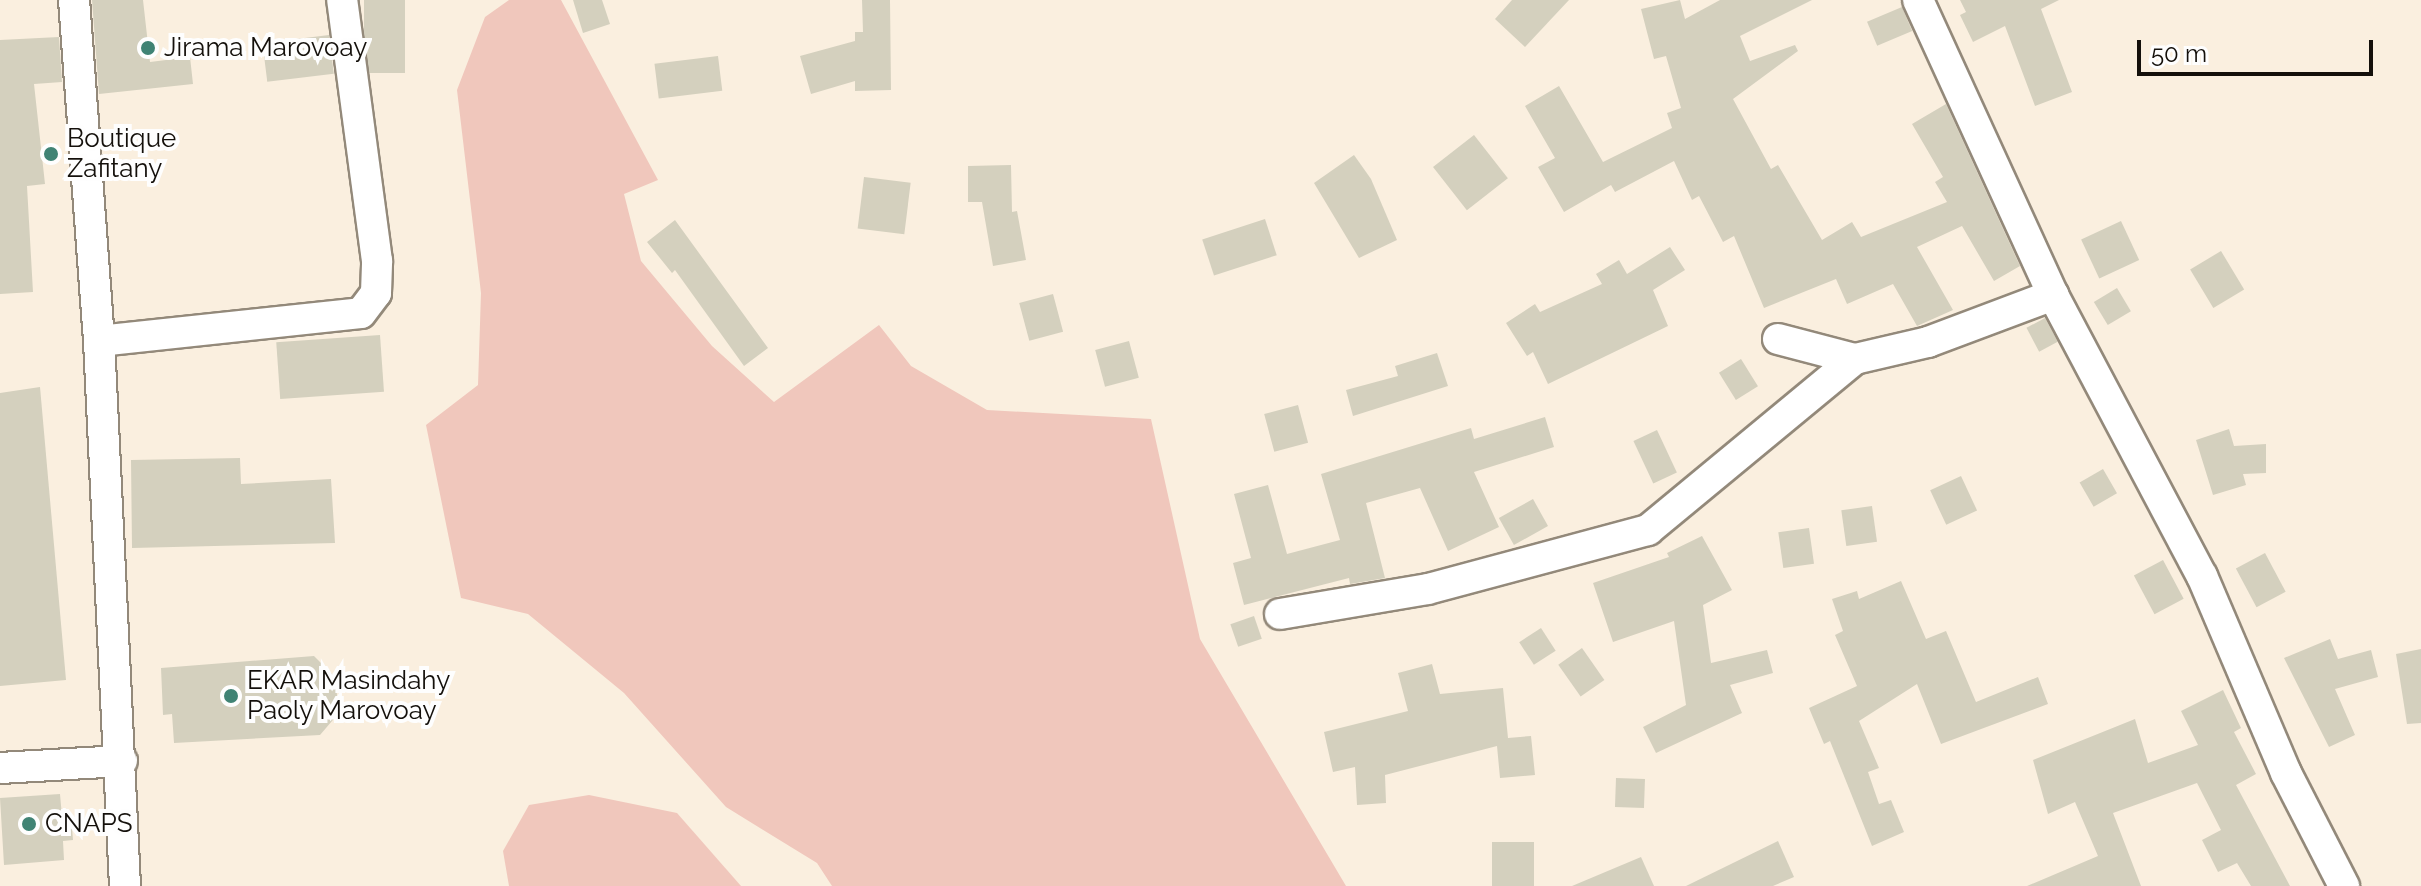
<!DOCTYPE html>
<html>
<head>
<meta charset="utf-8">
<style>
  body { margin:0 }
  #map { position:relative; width:2421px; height:886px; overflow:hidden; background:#faefdf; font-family:Raleway,sans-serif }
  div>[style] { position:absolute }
  .green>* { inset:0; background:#f0c7bc }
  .building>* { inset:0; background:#d4d0be; transform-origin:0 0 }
  .roads { filter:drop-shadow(2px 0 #93897a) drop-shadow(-2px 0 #93897a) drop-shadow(0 2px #93897a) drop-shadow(0 -2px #93897a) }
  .street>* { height:30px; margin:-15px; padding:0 15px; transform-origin:15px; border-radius:15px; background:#fff }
  .dots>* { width:22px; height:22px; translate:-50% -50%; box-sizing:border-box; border:4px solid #fefefe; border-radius:50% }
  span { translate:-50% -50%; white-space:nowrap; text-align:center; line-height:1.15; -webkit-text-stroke:8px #fefefe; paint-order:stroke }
  .poi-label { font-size:26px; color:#14100b }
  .left { translate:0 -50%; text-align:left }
  .scale { position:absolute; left:2137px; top:40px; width:236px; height:36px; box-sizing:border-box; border:4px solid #14100b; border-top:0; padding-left:10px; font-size:24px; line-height:28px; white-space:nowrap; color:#14100b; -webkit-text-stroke:6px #fefefe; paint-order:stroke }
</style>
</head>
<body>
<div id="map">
  <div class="green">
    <i style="clip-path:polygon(509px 0,561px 0,658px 180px,624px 194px,641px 261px,712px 346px,774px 402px,879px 325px,911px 366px,987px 410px,1151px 419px,1200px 639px,1346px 886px,832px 886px,817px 863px,726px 807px,624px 693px,528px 614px,461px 598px,426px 425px,478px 385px,481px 293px,457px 90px,485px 17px)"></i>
    <i style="clip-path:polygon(589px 795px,677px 813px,741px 886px,509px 886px,503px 851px,529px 805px)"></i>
  </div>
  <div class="building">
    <i style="clip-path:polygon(92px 0,143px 0,150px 62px,190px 57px,193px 84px,99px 94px)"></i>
    <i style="left:364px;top:0;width:41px;height:73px"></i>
    <i style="clip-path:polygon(573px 0,602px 0,610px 24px,583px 33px)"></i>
    <i style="clip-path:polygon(862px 0,890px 0,891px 90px,855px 91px,855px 81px,811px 94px,800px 56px,855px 41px,855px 32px,863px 32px)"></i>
    <i style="clip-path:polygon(1512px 0,1569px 0,1525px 47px,1495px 19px)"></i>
    <i style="clip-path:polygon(1680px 0,1685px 19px,1720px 0,1812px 0,1740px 36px,1750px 61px,1795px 45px,1798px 51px,1733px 99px,1771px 169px,1778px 165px,1822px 240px,1852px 222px,1861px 237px,1947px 202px,1935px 182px,1943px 177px,1912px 124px,1946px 104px,2020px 266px,1994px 281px,1962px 226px,1917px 247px,1953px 310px,1917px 326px,1893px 284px,1847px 304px,1836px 279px,1764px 308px,1734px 236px,1723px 242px,1699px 196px,1692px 200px,1674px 161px,1615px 192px,1611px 185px,1564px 212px,1538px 167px,1555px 158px,1525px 106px,1559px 86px,1603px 162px,1672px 128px,1667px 113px,1681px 108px,1666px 56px,1654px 59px,1641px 9px)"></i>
    <i style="clip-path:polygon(1960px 0,2059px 0,2041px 9px,2072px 92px,2035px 106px,2005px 26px,1973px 42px,1960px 15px,1966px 12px)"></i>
    <i style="left:1902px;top:7px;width:26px;height:38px;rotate:67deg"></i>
    <i style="left:329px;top:35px;width:39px;height:67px;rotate:83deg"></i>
    <i style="clip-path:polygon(59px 37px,62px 82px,34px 84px,45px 184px,27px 186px,33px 292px,0 294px,0 40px)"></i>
    <i style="left:718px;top:56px;width:35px;height:64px;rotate:83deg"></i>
    <i style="left:1474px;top:135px;width:55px;height:52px;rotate:52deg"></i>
    <i style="clip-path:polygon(1354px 155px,1371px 179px,1397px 240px,1359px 258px,1314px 183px)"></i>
    <i style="clip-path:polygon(1011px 165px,1012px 212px,1017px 211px,1026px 260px,993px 266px,982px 202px,968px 202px,968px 166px)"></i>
    <i style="left:864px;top:177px;width:47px;height:52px;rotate:7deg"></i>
    <i style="left:1265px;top:219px;width:38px;height:66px;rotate:72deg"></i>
    <i style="clip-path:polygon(675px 220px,768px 348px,744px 366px,675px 270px,672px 273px,647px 242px)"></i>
    <i style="left:2121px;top:221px;width:43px;height:44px;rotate:65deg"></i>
    <i style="clip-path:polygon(1670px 247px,1685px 270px,1653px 290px,1668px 326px,1548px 384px,1533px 352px,1527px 356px,1506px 323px,1535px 304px,1540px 312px,1602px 284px,1596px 274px,1619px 260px,1627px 274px)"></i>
    <i style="left:2221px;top:251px;width:45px;height:36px;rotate:59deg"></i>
    <i style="left:2117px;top:288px;width:27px;height:27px;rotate:59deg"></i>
    <i style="left:1053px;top:294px;width:39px;height:35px;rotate:75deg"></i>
    <i style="left:2045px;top:318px;width:27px;height:21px;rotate:62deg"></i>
    <i style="left:380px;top:335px;width:57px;height:104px;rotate:86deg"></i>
    <i style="left:1129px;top:341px;width:38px;height:35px;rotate:75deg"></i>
    <i style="clip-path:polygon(1437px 353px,1448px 386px,1353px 416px,1346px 390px,1398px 376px,1395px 366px)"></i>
    <i style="left:1741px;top:359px;width:32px;height:26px;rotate:58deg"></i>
    <i style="clip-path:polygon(40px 387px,66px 680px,0 686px,0 393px)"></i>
    <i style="left:1298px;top:405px;width:39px;height:35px;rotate:75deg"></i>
    <i style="clip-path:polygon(1545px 417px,1554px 447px,1474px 472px,1499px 527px,1448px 551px,1420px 488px,1366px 503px,1385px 578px,1350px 584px,1349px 578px,1244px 605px,1233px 563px,1251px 558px,1234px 494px,1268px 485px,1287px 554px,1340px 540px,1321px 474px,1471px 428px,1474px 439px)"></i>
    <i style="clip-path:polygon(2229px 429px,2234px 446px,2266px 444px,2266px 473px,2243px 474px,2246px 485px,2213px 495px,2196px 440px)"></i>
    <i style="left:1657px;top:430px;width:47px;height:26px;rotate:65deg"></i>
    <i style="clip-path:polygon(240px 458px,241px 484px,331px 479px,335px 543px,132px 548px,131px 460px)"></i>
    <i style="left:2103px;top:469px;width:28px;height:27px;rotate:60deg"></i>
    <i style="left:1961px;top:476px;width:38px;height:34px;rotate:65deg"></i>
    <i style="left:1533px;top:499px;width:31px;height:39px;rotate:61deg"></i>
    <i style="left:1872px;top:506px;width:36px;height:31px;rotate:82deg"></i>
    <i style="left:1809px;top:528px;width:36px;height:31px;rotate:82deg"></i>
    <i style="clip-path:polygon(1702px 536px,1732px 590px,1703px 605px,1711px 663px,1767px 650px,1773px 673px,1730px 685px,1742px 713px,1656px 753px,1643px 727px,1686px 705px,1674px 621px,1613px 642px,1593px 583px,1669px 557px,1667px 553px)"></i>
    <i style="left:2265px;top:553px;width:44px;height:33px;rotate:62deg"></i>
    <i style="left:2163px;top:560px;width:44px;height:33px;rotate:62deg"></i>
    <i style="clip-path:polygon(1901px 581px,1926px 639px,1946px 631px,1976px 702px,2038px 677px,2048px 704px,1941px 744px,1917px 684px,1859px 721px,1879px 768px,1868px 772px,1879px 804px,1891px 800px,1904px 832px,1872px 846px,1830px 741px,1824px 744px,1809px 708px,1857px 686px,1835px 635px,1843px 631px,1832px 599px,1857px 591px,1859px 599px)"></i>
    <i style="left:1254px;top:616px;width:24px;height:25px;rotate:71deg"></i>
    <i style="left:1541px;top:628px;width:27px;height:26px;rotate:57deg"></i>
    <i style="clip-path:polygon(2330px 639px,2338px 659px,2371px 650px,2378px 677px,2335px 689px,2355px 735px,2329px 747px,2284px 658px)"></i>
    <i style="left:1582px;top:648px;width:39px;height:29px;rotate:55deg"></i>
    <i style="clip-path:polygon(2421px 649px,2421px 723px,2407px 724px,2396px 654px)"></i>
    <i style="clip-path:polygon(314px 656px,336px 678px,338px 714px,320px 735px,174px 743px,172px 714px,163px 715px,161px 668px)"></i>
    <i style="clip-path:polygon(1432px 664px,1440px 694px,1503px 688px,1508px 738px,1531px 736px,1535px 775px,1500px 778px,1497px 746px,1385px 775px,1386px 803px,1357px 805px,1355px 767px,1333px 772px,1324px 732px,1408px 711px,1398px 673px)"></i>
    <i style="clip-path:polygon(2223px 690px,2241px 728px,2234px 732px,2256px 774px,2236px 785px,2290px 886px,2251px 886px,2237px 863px,2218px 872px,2202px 840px,2221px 830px,2197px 783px,2113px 813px,2141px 886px,2027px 886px,2098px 856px,2075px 802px,2048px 814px,2033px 760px,2135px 719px,2148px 763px,2198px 745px,2181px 711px)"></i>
    <i style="left:1616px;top:778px;width:29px;height:29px;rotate:2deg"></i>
    <i style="clip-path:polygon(60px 794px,62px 816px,71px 815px,73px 840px,63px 841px,64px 860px,4px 865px,0 798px)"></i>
    <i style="clip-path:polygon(1778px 841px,1794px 877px,1773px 886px,1686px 886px)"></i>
    <i style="left:1492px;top:842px;width:42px;height:44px"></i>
    <i style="clip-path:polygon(1641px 857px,1654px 886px,1572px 886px)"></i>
  </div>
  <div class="roads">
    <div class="street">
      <i style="left:74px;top:0;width:342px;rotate:85.8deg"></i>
      <i style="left:99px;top:341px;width:546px;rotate:87.27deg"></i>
      <i style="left:1918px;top:0;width:324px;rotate:65.4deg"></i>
      <i style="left:2053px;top:295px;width:318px;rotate:62.1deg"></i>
      <i style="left:2202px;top:576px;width:214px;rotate:66.9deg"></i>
      <i style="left:2286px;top:773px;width:127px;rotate:62.8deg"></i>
      <i style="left:1778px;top:339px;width:80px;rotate:14.6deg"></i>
      <i style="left:1855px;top:359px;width:75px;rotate:-13.1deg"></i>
      <i style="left:1928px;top:342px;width:134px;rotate:-20.6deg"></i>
      <i style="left:99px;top:341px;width:263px;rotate:-6.1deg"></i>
      <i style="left:361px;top:313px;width:25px;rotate:-53deg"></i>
      <i style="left:376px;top:293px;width:32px;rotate:-88deg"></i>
      <i style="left:377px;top:261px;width:263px;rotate:-97.6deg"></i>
      <i style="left:1280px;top:614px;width:150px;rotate:-9.6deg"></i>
      <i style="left:1428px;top:589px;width:228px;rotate:-15deg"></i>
      <i style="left:1648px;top:530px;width:268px;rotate:-39.6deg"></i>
      <i style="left:0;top:768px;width:122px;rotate:-3.3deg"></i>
    </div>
  </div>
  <div class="dots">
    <i style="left:148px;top:48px;background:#408374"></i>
    <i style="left:51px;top:154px;background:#408374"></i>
    <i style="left:231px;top:696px;background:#408374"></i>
    <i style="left:29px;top:824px;background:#408374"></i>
  </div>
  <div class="poi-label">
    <span class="left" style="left:164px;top:48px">Jirama Marovoay</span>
    <span class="left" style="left:67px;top:154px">Boutique<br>Zafitany</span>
    <span class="left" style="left:247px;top:696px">EKAR Masindahy<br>Paoly Marovoay</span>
    <span class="left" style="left:45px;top:824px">CNAPS</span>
  </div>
  <div class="scale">50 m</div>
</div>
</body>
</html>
